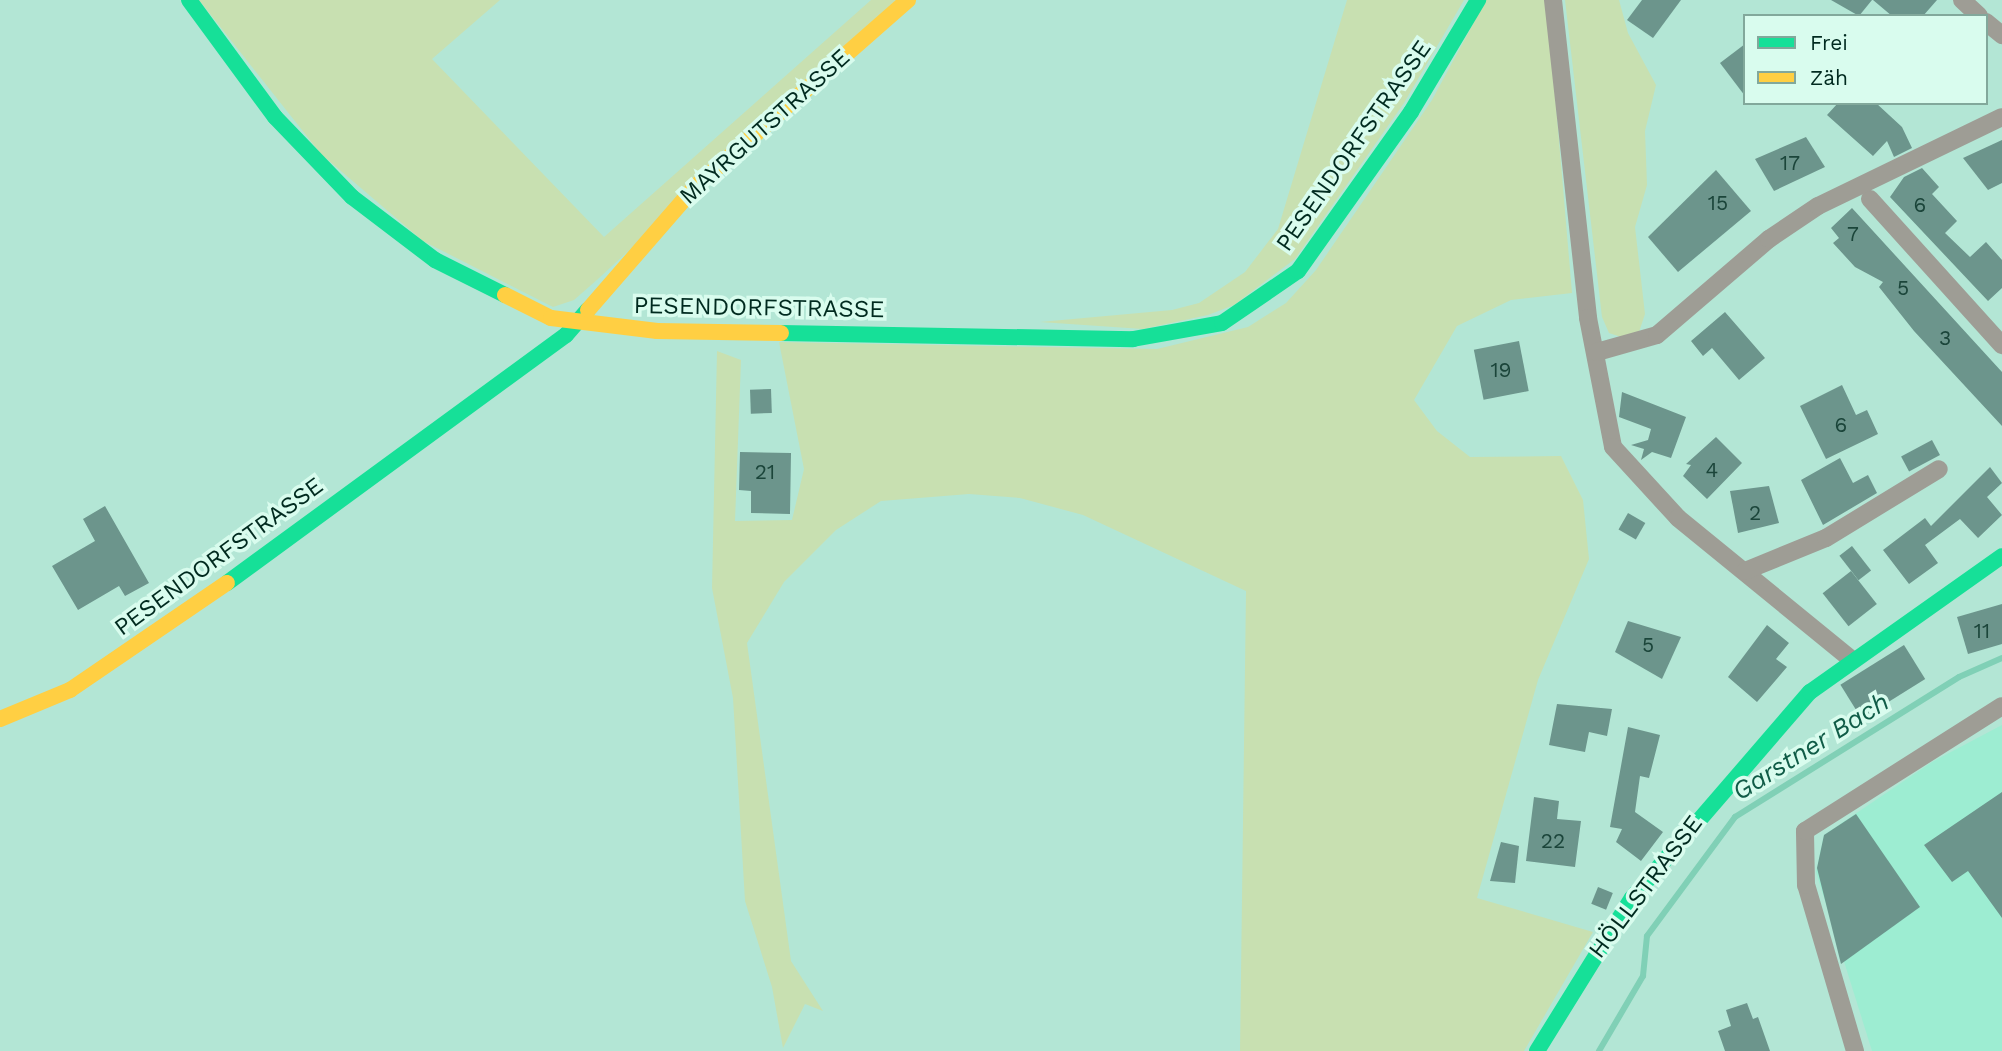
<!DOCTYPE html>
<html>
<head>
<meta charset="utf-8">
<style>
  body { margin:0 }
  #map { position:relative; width:2002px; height:1051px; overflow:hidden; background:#b3e6d5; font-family:"Work Sans",sans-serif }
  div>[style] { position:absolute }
  .built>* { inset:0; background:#9dedd2 }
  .green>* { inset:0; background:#c8e0b1 }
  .stream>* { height:6px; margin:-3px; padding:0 3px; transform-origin:3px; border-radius:3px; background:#80d0b6 }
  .building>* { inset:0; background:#6c958c; transform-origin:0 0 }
  .street>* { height:18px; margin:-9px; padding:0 9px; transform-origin:9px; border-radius:9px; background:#9e9d95 }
  .fast>* { height:16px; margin:-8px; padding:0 8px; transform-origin:8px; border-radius:8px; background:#16e098 }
  .slow>* { height:16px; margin:-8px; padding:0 8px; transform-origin:8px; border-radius:8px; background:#ffcf43 }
  span { translate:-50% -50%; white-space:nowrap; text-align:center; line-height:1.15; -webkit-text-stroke:7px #d9fcee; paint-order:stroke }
  .number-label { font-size:21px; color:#1b453a }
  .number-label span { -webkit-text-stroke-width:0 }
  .street-label { font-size:24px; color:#002a1f }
  .water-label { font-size:26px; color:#105c47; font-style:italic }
  .legend { position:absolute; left:1743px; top:14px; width:245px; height:91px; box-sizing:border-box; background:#d9fcee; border:2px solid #82a89b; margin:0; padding:9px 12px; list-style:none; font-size:21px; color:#002a1f }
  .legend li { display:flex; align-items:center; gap:14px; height:35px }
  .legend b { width:35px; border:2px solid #82a89b }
</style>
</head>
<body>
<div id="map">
  <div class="built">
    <i style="clip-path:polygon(2002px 725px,2002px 1051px,1872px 1051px,1816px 872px,1824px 835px,1932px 762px)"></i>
  </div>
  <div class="green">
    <i style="clip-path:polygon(199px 0,500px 0,432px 59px,604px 237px,871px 0,898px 0,598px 279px,574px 300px,553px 307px,423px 241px,321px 154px)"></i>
    <i style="clip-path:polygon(1347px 0,1464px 0,1404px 103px,1295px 259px,1234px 305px,1208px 315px,1143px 329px,1040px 322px,1172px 310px,1199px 303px,1245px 272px,1278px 229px)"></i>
    <i style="clip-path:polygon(1486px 0,1547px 0,1572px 293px,1511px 300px,1457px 326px,1414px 400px,1437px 431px,1470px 457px,1561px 456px,1583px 500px,1589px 559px,1538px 680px,1477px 898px,1593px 932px,1524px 1051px,1240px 1051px,1246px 591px,1083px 515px,1020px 498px,969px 494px,881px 501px,836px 530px,784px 582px,747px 643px,791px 961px,823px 1011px,805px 1004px,783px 1048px,772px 987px,745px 901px,733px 698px,712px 588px,717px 351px,741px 360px,735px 521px,792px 520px,804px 469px,779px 342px,1157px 349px,1248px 327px,1286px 303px,1316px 270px,1432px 100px)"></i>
    <i style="clip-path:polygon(1565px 0,1619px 0,1628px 33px,1656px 85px,1645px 131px,1647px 185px,1635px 227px,1645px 314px,1639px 332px,1621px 337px,1609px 333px,1602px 317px)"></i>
  </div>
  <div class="stream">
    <i style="left:1599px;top:1051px;width:87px;rotate:-59.6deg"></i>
    <i style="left:1643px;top:976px;width:40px;rotate:-84.3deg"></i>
    <i style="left:1647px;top:936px;width:148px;rotate:-53.5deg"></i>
    <i style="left:1735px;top:817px;width:264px;rotate:-32deg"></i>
    <i style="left:1959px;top:677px;width:47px;rotate:-23.8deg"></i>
  </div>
  <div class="building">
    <i style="clip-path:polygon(1642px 0,1681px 0,1653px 38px,1627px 20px)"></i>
    <i style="clip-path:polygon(1831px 0,1872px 0,1859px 16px)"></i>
    <i style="clip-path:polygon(1873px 0,1937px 0,1923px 16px,1892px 16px)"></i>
    <i style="clip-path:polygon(1745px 44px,1745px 96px,1720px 63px)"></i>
    <i style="clip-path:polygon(1838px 103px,1876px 103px,1902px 127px,1912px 148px,1894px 157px,1887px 141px,1873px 156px,1827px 115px)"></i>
    <i style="clip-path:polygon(1806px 137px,1825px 167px,1774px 191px,1755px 159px)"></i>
    <i style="clip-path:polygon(2002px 140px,2002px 183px,1988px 190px,1963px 158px)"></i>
    <i style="clip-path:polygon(1922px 168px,1939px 187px,1932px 194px,1957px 221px,1945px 233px,1970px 257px,1986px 242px,2002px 260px,2002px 288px,1988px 301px,1890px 197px,1904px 177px)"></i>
    <i style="clip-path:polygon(1716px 170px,1751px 211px,1678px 272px,1648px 237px)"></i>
    <i style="clip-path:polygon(1852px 208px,2002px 372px,2002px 426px,1914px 331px,1879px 287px,1883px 282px,1855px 267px,1833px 243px,1839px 238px,1831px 228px)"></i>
    <i style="clip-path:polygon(1725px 312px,1765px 358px,1739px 380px,1712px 348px,1703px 356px,1691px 341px)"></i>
    <i style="left:1519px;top:341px;width:51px;height:46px;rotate:79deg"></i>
    <i style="clip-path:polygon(1842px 385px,1856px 415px,1867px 410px,1878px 434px,1826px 459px,1800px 406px)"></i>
    <i style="left:771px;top:389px;width:24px;height:21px;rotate:88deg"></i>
    <i style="clip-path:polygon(1622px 392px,1686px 417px,1671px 458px,1652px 452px,1641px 460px,1644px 449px,1631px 445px,1648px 440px,1651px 429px,1619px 417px)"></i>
    <i style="clip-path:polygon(1716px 437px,1742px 463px,1707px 499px,1683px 476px,1691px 465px,1686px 464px)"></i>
    <i style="left:1932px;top:440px;width:17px;height:35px;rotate:62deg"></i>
    <i style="clip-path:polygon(740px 452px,791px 453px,790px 514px,751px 513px,751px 491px,739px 490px)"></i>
    <i style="clip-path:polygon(1840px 458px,1853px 483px,1868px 475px,1877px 493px,1823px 525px,1801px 480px)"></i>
    <i style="clip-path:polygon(1990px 467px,2002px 483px,1987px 497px,2002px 515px,1978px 538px,1960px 519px,1925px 545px,1938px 563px,1909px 584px,1883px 550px,1925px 518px,1931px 526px)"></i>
    <i style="clip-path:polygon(1769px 486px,1779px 523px,1738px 533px,1730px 491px)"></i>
    <i style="clip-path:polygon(105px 506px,149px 583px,125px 596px,119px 586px,78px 610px,52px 566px,95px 541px,83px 519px)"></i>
    <i style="left:1628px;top:513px;width:20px;height:19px;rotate:30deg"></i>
    <i style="left:1852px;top:546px;width:31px;height:16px;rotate:52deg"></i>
    <i style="left:1851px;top:571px;width:42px;height:36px;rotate:52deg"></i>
    <i style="clip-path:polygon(2002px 604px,2002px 644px,1968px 654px,1957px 617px)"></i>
    <i style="clip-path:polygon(1628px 621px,1681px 637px,1662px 679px,1615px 652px)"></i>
    <i style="clip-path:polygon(1767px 625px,1789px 643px,1776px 659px,1787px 667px,1757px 702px,1728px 677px)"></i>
    <i style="left:1904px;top:645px;width:40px;height:75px;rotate:58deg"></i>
    <i style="clip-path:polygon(1557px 704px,1612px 709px,1607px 736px,1589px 732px,1585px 752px,1549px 745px)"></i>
    <i style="clip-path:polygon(1628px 727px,1660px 735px,1649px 778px,1640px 776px,1635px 812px,1663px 832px,1641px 861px,1616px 842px,1622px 829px,1610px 827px)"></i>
    <i style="clip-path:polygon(2002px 792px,2002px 918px,1968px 871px,1952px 882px,1924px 845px)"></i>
    <i style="clip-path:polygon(1534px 797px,1559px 801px,1557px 819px,1581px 821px,1575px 867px,1526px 861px)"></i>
    <i style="clip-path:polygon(1856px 814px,1920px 907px,1841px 964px,1817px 868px,1824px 835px)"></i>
    <i style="clip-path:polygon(1501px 842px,1519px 846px,1515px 883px,1490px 881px)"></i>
    <i style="left:1598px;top:887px;width:16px;height:18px;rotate:22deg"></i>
    <i style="clip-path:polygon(1747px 1003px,1753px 1019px,1758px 1017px,1770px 1051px,1725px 1051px,1718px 1031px,1731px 1026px,1726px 1010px)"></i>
  </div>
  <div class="street">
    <i style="left:1553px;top:0;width:320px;rotate:83.7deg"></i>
    <i style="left:1588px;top:318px;width:131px;rotate:79deg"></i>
    <i style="left:1613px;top:447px;width:96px;rotate:47.5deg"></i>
    <i style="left:1678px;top:518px;width:223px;rotate:39.2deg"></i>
    <i style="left:1962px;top:0;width:23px;rotate:43deg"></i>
    <i style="left:1986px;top:22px;width:21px;rotate:39deg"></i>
    <i style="left:1870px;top:199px;width:197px;rotate:47.9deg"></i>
    <i style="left:1597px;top:352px;width:62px;rotate:-15.8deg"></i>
    <i style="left:1657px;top:335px;width:148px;rotate:-40.6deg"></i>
    <i style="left:1769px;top:239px;width:59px;rotate:-34deg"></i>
    <i style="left:1818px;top:206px;width:204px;rotate:-25.8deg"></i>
    <i style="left:1745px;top:571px;width:87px;rotate:-22.2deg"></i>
    <i style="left:1826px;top:538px;width:132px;rotate:-31.4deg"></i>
    <i style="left:1855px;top:1051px;width:173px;rotate:-106.4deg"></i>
    <i style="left:1806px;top:885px;width:54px;rotate:-91.1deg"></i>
    <i style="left:1805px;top:831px;width:233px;rotate:-32.4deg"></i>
  </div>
  <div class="fast">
    <i style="left:189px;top:0;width:145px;rotate:53.7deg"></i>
    <i style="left:275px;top:117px;width:111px;rotate:46.1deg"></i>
    <i style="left:352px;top:197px;width:104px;rotate:37.2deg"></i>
    <i style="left:435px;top:260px;width:78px;rotate:26.6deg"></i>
    <i style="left:781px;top:333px;width:352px;rotate:1deg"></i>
    <i style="left:1133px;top:339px;width:90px;rotate:-10.2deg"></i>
    <i style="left:1222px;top:323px;width:92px;rotate:-34.4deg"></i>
    <i style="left:1298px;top:271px;width:195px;rotate:-54.6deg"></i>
    <i style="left:1411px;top:112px;width:131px;rotate:-59.1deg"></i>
    <i style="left:227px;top:583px;width:420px;rotate:-36.2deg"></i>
    <i style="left:566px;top:335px;width:33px;rotate:-49deg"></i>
    <i style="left:1537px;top:1051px;width:180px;rotate:-58.2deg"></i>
    <i style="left:1632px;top:898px;width:272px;rotate:-49.2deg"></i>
    <i style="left:1810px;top:692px;width:235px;rotate:-35.3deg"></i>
  </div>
  <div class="slow">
    <i style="left:505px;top:295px;width:51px;rotate:26.6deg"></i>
    <i style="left:551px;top:318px;width:107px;rotate:7deg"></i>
    <i style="left:657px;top:331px;width:124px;rotate:0.9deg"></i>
    <i style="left:588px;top:310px;width:162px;rotate:-49deg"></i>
    <i style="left:694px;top:188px;width:285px;rotate:-41.3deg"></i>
    <i style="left:0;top:719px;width:76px;rotate:-22.5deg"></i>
    <i style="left:70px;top:690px;width:190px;rotate:-34.3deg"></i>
  </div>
  <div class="number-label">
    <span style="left:1790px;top:163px">17</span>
    <span style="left:1718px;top:203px">15</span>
    <span style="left:1920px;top:205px">6</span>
    <span style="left:1853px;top:234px">7</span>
    <span style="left:1903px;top:288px">5</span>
    <span style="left:1945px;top:338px">3</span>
    <span style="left:1501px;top:370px">19</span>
    <span style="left:1841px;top:425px">6</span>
    <span style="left:1712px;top:470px">4</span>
    <span style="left:765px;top:472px">21</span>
    <span style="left:1755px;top:513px">2</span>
    <span style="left:1982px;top:631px">11</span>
    <span style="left:1648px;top:645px">5</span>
    <span style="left:1553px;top:841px">22</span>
  </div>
  <div class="street-label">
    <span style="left:765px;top:127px;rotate:-42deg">MAYRGUTSTRASSE</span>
    <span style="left:1354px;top:146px;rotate:-55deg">PESENDORFSTRASSE</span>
    <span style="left:759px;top:308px;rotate:1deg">PESENDORFSTRASSE</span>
    <span style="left:219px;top:557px;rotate:-36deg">PESENDORFSTRASSE</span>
    <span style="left:1646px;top:887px;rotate:-53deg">HÖLLSTRASSE</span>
  </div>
  <div class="water-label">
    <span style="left:1811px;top:747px;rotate:-32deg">Garstner Bach</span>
  </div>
  <ul class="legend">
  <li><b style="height:9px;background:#16e098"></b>Frei</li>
  <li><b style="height:9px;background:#ffcf43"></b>Zäh</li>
  </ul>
</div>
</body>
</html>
